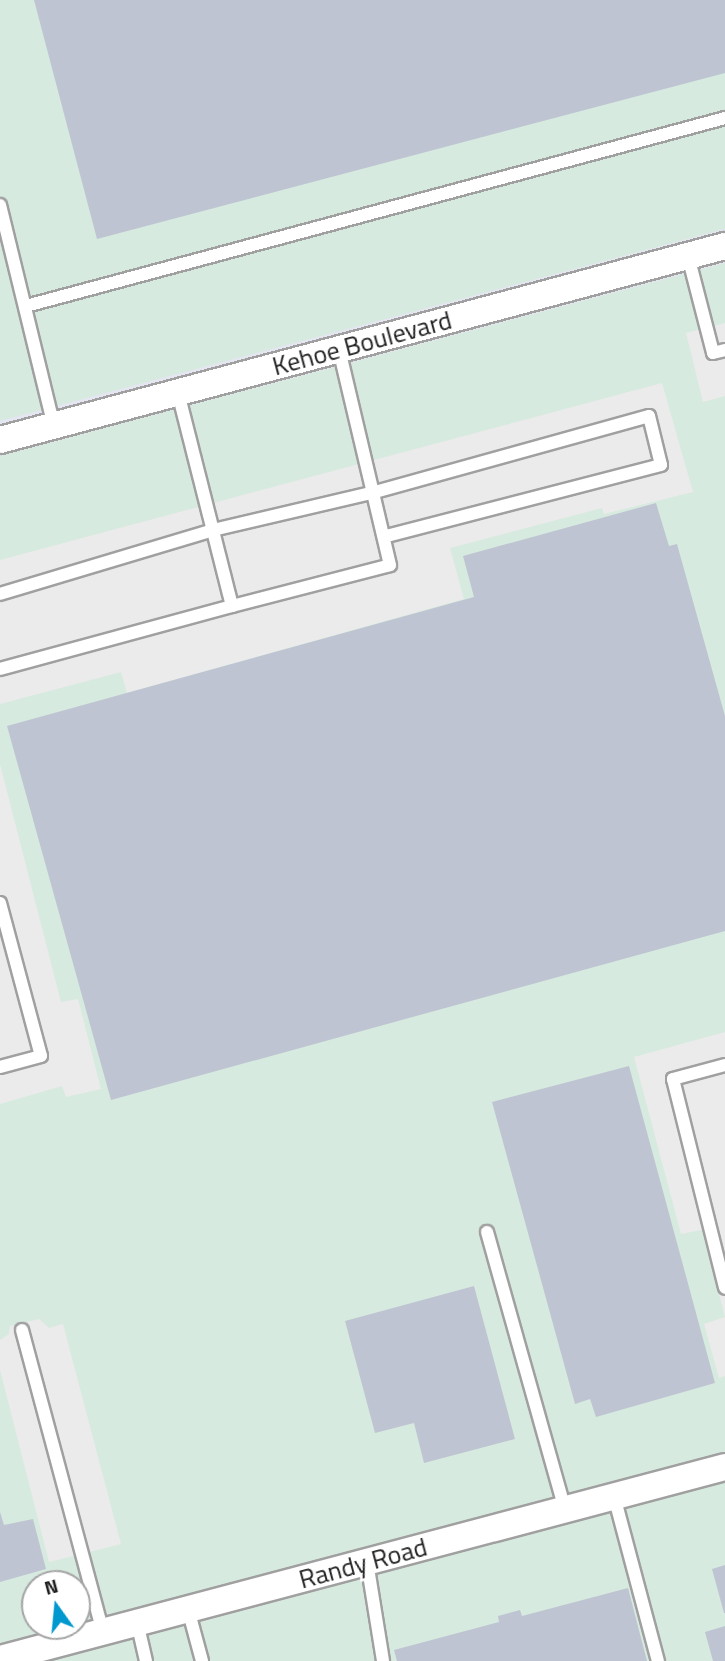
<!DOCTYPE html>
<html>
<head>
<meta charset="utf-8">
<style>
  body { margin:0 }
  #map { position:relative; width:725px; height:1661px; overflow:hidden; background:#e5e6f1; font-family:"Titillium Web",sans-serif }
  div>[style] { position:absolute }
  .industrial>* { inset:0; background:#d7eadf }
  .parking>* { inset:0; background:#ebebeb }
  .building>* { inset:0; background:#bec4d1 }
  .roads { filter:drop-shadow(2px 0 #a0a0a0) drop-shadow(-2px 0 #a0a0a0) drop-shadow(0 2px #a0a0a0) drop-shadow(0 -2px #a0a0a0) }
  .service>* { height:12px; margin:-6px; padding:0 6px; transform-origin:6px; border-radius:6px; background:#fff }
  .minor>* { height:26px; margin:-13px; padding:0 13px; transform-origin:13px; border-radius:13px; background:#fff }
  span { translate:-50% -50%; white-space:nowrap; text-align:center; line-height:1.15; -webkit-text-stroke:5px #fff; paint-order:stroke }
  .street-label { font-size:26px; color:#1f1f1f }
  .north { position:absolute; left:21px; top:1570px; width:70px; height:70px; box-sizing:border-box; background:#fff; border:2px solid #a5a5a5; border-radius:50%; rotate:345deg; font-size:19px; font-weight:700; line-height:28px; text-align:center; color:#1f1f1f }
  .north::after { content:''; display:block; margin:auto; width:24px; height:32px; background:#0098cf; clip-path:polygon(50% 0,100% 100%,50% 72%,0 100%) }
</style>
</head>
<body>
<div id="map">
  <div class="industrial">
    <i style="clip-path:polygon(0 0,725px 0,725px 229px,0 421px)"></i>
    <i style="clip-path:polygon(evenodd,725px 263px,725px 1661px,0 1661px,0 456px,725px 263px,35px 1584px,77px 1584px,77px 1626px,35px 1626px,35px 1584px)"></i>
  </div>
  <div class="parking">
    <i style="clip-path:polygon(725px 323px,725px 396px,703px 402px,686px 333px)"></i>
    <i style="clip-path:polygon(662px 383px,693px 492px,604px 514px,602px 508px,450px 548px,464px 599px,127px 693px,121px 672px,0 704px,0 560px)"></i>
    <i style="clip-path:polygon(0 764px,61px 1002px,78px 999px,101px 1089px,66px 1097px,62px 1086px,0 1104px)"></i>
    <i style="clip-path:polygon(725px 1032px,725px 1376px,719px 1378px,704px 1324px,725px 1317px,702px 1230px,681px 1234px,634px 1057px)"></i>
    <i style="clip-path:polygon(39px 1319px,49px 1328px,63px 1324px,121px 1544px,49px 1562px,0 1370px,0 1340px,9px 1334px,10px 1326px)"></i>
  </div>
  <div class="building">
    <i style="clip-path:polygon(34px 0,725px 0,725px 73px,97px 239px)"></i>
    <i style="clip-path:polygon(656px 503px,669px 546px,677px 544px,725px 716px,725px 931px,111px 1100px,7px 726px,474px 597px,463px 556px)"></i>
    <i style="clip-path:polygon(629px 1066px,715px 1383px,596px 1417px,590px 1399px,575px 1404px,492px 1102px)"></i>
    <i style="clip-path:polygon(474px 1286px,515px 1439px,424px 1463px,414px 1423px,375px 1433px,345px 1321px)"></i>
    <i style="clip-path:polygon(0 1512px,4px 1525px,33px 1519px,46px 1569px,0 1582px)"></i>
    <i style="clip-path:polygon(725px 1565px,725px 1613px,724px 1613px,712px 1569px)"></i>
    <i style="clip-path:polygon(628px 1588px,647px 1661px,397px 1661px,394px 1650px,499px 1622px,498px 1616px,520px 1610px,522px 1616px)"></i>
    <i style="clip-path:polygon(725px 1626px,725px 1661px,713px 1661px,705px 1632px)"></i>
  </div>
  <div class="roads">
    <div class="service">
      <i style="left:0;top:205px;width:228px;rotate:76.3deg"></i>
      <i style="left:688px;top:256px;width:100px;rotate:75.5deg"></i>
      <i style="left:713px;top:353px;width:12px;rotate:-14deg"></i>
      <i style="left:26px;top:306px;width:724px;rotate:-15.05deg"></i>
      <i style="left:0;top:594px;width:222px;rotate:-16.7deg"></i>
      <i style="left:213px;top:530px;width:166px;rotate:-13.2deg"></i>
      <i style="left:375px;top:492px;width:284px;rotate:-15.5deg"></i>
      <i style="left:649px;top:416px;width:50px;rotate:76.2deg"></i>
      <i style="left:661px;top:465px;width:284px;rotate:165.5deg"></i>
      <i style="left:232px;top:606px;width:163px;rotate:-14.5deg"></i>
      <i style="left:390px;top:565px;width:222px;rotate:-103.3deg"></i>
      <i style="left:0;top:669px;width:240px;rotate:-15.2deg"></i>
      <i style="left:232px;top:606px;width:220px;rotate:-104.2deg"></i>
      <i style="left:0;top:903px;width:158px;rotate:75deg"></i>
      <i style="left:41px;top:1056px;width:42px;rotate:165deg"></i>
      <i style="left:725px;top:1065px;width:54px;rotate:164.9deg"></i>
      <i style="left:673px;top:1079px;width:215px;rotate:76deg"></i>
      <i style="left:487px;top:1232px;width:288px;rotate:74.3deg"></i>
      <i style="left:22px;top:1330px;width:313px;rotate:75deg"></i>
      <i style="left:614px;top:1496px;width:171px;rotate:75.1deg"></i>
      <i style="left:367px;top:1562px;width:100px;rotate:80.8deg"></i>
      <i style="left:188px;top:1609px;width:54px;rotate:74.9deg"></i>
      <i style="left:137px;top:1622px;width:40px;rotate:77deg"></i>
    </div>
    <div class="minor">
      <i style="left:0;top:440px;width:751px;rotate:-14.98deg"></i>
      <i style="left:0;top:1659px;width:750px;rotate:-14.83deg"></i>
    </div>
  </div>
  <div class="street-label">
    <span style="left:362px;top:343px;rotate:-15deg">Kehoe Boulevard</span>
    <span style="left:363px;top:1563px;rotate:-15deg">Randy Road</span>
  </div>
  <div class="north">N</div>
</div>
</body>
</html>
